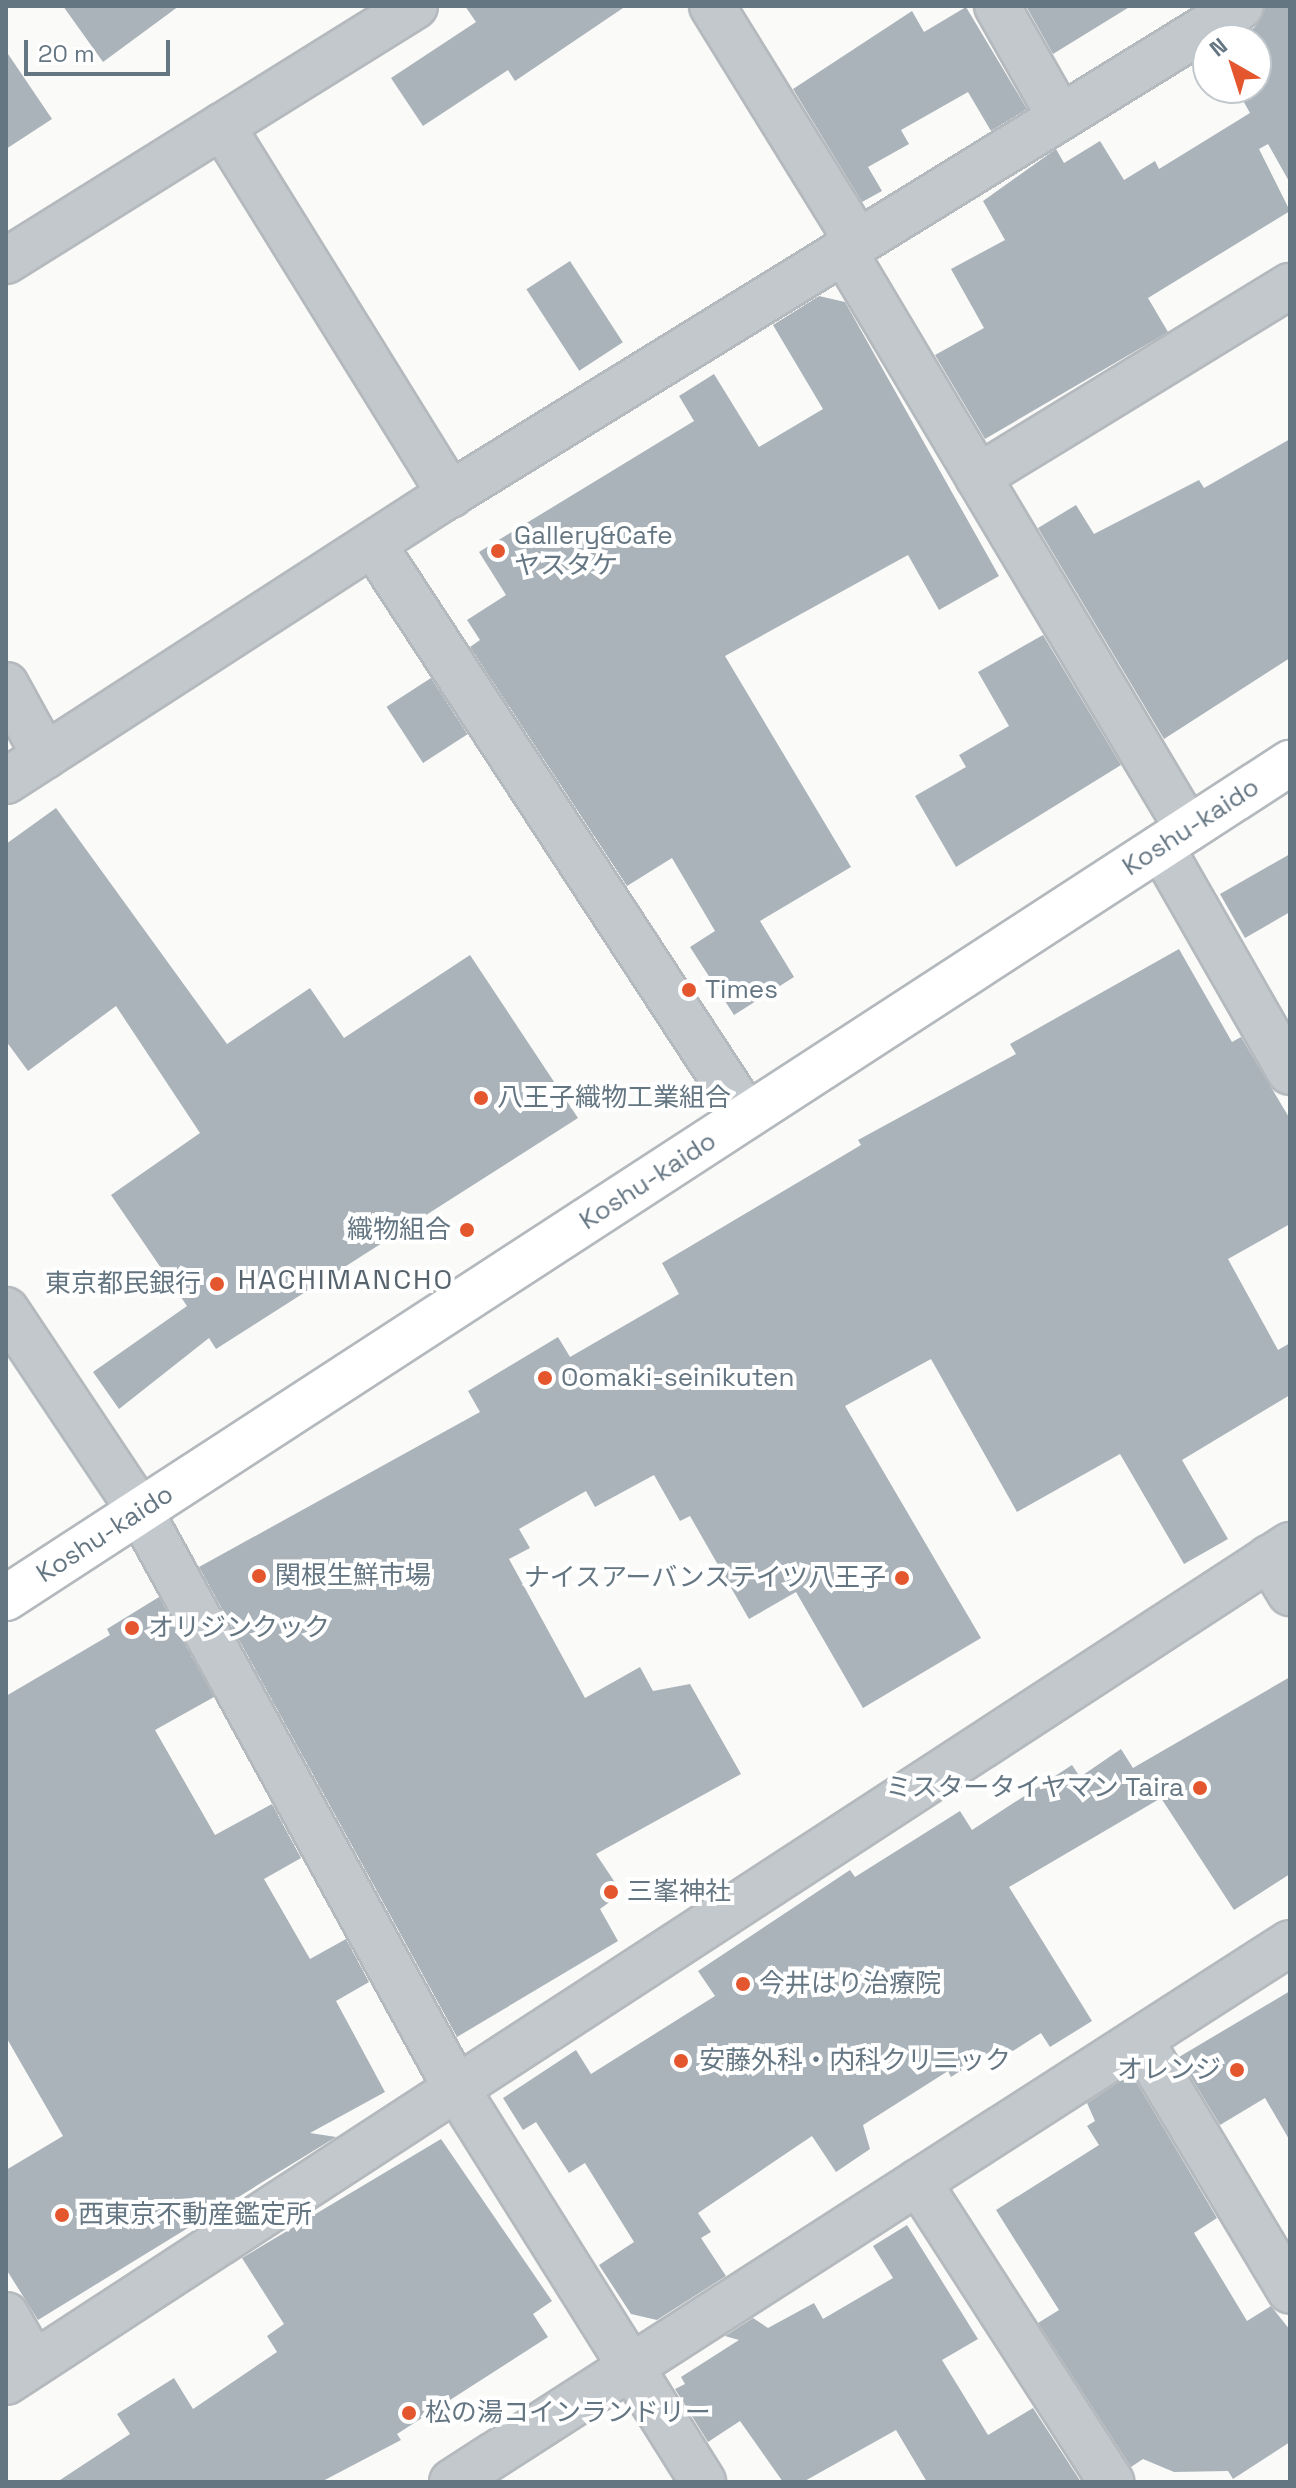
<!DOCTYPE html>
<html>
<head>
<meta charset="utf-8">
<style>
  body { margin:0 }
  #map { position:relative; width:1296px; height:2488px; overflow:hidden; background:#fafaf8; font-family:"Space Grotesk","Noto Sans JP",sans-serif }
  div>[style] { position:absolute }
  .building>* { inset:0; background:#aab3b9; transform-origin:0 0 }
  .roads { filter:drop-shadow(2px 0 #b4b9bd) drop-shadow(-2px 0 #b4b9bd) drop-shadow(0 2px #b4b9bd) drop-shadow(0 -2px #b4b9bd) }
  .minor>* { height:44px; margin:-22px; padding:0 22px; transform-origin:22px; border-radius:22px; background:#c3c8cc }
  .highway>* { height:44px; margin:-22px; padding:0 22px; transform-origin:22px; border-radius:22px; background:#fff }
  .dots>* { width:22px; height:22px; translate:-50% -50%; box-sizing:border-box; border:4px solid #fff; border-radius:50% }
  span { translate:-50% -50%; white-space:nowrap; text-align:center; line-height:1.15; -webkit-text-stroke:8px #fff; paint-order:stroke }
  .poi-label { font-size:26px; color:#657683 }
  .left { translate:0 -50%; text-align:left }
  .right { translate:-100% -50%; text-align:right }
  .street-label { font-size:26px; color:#657683 }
  .neighbourhood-label { font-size:28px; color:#57646e; letter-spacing:2px }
  .frame { position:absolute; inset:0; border:8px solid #657683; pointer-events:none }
  .north { position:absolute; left:1192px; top:24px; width:80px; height:80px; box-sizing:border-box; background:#fff; border:2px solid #c1c8cd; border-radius:50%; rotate:321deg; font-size:22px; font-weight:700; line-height:32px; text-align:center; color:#657683 }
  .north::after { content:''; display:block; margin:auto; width:28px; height:36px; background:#e4572e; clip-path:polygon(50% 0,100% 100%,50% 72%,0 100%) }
  .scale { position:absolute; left:24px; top:40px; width:146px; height:36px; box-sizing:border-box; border:4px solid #657683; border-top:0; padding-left:10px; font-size:24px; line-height:28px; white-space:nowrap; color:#657683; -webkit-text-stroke:6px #fff; paint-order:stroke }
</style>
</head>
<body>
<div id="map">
  <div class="building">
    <i style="clip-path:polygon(63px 6px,179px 6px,103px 62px)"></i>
    <i style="clip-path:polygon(465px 6px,626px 6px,515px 81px,508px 70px,423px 126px,391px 78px,476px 22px)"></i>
    <i style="clip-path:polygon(1026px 6px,1131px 6px,1053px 54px)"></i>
    <i style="clip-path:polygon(1266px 6px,1290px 6px,1290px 183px,1268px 144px,1259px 149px,1290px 211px,1148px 298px,1168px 332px,985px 439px,935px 355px,984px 328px,951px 269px,1005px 240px,983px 201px,1056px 149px,1064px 163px,1100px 141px,1124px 180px,1155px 161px,1159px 169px,1250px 113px,1236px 88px,1256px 88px,1256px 40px,1234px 40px,1255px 27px)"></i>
    <i style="clip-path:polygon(966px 7px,1027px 109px,991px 131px,968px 92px,901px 130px,909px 144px,868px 167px,882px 191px,862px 202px,793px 89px,912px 11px,924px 32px)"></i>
    <i style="clip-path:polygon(6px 51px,52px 119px,6px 149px)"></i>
    <i style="left:570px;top:261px;width:97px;height:52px;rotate:57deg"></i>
    <i style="clip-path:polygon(819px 296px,845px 302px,999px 576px,939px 610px,908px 555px,725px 656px,851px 867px,760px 921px,794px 977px,734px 1015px,690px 947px,715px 931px,672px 858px,627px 886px,470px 647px,480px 640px,467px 620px,506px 595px,479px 552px,694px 421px,679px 396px,714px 374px,759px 447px,823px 409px,773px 325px)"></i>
    <i style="clip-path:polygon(1290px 439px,1290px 658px,1164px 739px,1038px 528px,1076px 505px,1094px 534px,1199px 480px,1204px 488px)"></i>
    <i style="clip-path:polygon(1043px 635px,1121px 765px,956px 867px,915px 796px,966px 767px,959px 755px,1009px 726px,978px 672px)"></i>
    <i style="left:431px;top:678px;width:67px;height:53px;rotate:57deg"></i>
    <i style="clip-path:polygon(56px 808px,227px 1044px,310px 988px,344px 1038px,470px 955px,578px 1118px,216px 1349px,209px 1338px,119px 1409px,93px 1372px,187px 1306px,111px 1195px,200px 1133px,116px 1006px,28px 1071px,6px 1041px,6px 844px)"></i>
    <i style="clip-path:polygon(1290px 854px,1290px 912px,1245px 938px,1220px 894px)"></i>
    <i style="clip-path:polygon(1179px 949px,1232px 1042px,1241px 1037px,1290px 1119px,1290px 1224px,1228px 1259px,1278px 1350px,1290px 1343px,1290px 1395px,1182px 1460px,1228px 1539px,1184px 1564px,1120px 1454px,1017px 1512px,931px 1359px,845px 1406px,981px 1638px,863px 1708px,796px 1592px,749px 1619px,690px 1516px,680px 1521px,654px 1475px,595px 1507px,586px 1491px,519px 1529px,530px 1548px,509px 1559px,585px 1698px,640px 1667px,653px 1691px,690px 1684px,741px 1774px,596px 1854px,622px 1893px,600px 1909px,618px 1941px,457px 2037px,199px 1567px,480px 1412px,468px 1391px,558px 1337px,570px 1357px,679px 1294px,662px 1263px,861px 1145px,858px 1140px,1016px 1054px,1010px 1044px)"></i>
    <i style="clip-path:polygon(159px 1597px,214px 1697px,155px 1730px,215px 1835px,272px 1804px,301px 1858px,264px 1879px,310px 1959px,346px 1939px,369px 1982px,336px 2001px,385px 2092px,310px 2133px,336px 2137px,38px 2320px,6px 2269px,6px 2170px,63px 2136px,6px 2037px,6px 1696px,110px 1635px,107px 1629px)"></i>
    <i style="clip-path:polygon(1290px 1677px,1290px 1874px,1234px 1910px,1161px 1798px,1009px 1887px,1092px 2021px,1050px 2047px,1041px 2033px,997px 2061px,991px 2051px,951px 2077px,948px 2071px,863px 2125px,870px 2149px,836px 2172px,812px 2136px,698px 2213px,711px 2232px,701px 2238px,726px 2276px,657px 2320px,631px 2314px,599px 2265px,634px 2242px,585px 2163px,569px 2173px,536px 2122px,523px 2130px,503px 2098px,576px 2050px,591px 2074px,715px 1996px,698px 1971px,850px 1870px,855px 1877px,960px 1811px,972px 1830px,1072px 1765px,1080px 1777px,1121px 1749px,1133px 1768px)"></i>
    <i style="clip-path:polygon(1290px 1991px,1290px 2141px,1265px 2098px,1220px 2125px,1179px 2057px)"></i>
    <i style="clip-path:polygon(1122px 2080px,1137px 2083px,1217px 2218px,1194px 2233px,1247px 2321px,1271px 2306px,1290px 2330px,1290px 2442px,1233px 2479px,1228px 2471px,1174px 2472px,1143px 2459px,1131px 2467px,1038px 2323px,1059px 2310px,996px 2210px,1099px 2145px,1087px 2126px,1095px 2121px,1087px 2103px)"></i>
    <i style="clip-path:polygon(441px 2139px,552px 2301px,533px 2314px,548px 2337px,397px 2434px,401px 2440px,321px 2482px,57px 2482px,130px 2434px,117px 2414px,174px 2378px,193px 2409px,277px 2352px,267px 2336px,284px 2324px,242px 2258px)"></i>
    <i style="clip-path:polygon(907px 2225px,978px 2339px,942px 2360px,988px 2435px,1033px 2408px,1081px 2482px,927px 2482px,896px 2430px,803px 2482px,783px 2482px,740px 2421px,708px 2442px,675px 2389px,685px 2384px,681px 2377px,739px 2340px,725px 2336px,753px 2318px,768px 2328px,814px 2303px,823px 2319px,893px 2278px,873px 2246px)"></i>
  </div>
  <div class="roads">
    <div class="minor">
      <i style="left:415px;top:6px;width:227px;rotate:148.1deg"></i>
      <i style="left:222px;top:126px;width:434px;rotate:58.2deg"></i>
      <i style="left:712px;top:6px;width:276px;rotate:58.3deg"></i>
      <i style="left:997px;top:6px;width:128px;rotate:60.4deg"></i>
      <i style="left:843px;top:250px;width:674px;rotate:59.21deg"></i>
      <i style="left:6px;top:261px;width:255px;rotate:-32deg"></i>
      <i style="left:978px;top:477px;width:366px;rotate:-31.5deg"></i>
      <i style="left:373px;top:544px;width:683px;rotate:56.82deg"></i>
      <i style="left:6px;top:685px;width:81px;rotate:61.2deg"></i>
      <i style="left:6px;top:781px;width:516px;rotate:-32.89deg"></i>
      <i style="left:439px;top:501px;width:942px;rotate:-31.68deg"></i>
      <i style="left:1161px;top:847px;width:259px;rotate:60.2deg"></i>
      <i style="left:6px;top:1310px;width:242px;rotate:56.3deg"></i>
      <i style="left:140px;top:1511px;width:658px;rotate:61.29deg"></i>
      <i style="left:456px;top:2088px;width:465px;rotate:57.9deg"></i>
      <i style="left:1269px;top:1558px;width:41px;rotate:59deg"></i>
      <i style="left:1140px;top:2040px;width:292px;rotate:59.1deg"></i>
      <i style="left:918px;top:2182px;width:357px;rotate:57.2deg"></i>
      <i style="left:6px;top:2315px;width:56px;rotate:60.3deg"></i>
      <i style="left:6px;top:2382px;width:1533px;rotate:-33.1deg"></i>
      <i style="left:452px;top:2482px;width:996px;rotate:-32.75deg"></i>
    </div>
    <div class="highway">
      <i style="left:6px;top:1598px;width:1532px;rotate:-33.04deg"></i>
    </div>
  </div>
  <div class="dots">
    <i style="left:498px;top:551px;background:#e4572e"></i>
    <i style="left:689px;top:990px;background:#e4572e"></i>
    <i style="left:481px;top:1098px;background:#e4572e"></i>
    <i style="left:467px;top:1230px;background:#e4572e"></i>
    <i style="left:217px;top:1284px;background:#e4572e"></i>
    <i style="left:545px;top:1378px;background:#e4572e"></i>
    <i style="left:259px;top:1576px;background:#e4572e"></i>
    <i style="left:902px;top:1578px;background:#e4572e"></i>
    <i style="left:132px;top:1628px;background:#e4572e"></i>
    <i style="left:1200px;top:1788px;background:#e4572e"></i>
    <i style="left:611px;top:1892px;background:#e4572e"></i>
    <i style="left:743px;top:1984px;background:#e4572e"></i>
    <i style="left:681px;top:2061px;background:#e4572e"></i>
    <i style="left:1237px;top:2070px;background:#e4572e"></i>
    <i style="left:62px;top:2215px;background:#e4572e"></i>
    <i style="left:409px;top:2413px;background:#e4572e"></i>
  </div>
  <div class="poi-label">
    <span class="left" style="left:514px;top:551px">Gallery&amp;Cafe<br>ヤスタケ</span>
    <span class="left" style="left:705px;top:990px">Times</span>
    <span class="left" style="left:497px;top:1098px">八王子織物工業組合</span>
    <span class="right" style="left:451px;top:1230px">織物組合</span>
    <span class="right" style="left:201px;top:1284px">東京都民銀行</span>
    <span class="left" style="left:561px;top:1378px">Oomaki-seinikuten</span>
    <span class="left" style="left:275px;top:1576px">関根生鮮市場</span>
    <span class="right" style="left:886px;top:1578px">ナイスアーバンステイツ八王子</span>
    <span class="left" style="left:148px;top:1628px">オリジンクック</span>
    <span class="right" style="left:1184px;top:1788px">ミスタータイヤマン Taira</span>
    <span class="left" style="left:627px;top:1892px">三峯神社</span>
    <span class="left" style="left:759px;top:1984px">今井はり治療院</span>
    <span class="left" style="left:699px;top:2061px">安藤外科・内科クリニック</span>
    <span class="right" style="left:1221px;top:2070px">オレンジ</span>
    <span class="left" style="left:78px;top:2215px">西東京不動産鑑定所</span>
    <span class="left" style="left:425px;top:2413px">松の湯コインランドリー</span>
  </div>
  <div class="street-label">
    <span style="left:1191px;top:827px;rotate:-33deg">Koshu-kaido</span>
    <span style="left:648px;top:1181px;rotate:-33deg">Koshu-kaido</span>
    <span style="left:105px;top:1534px;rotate:-33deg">Koshu-kaido</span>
  </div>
  <div class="neighbourhood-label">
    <span style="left:346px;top:1279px">HACHIMANCHO</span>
  </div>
  <div class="frame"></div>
  <div class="north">N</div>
  <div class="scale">20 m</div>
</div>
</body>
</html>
